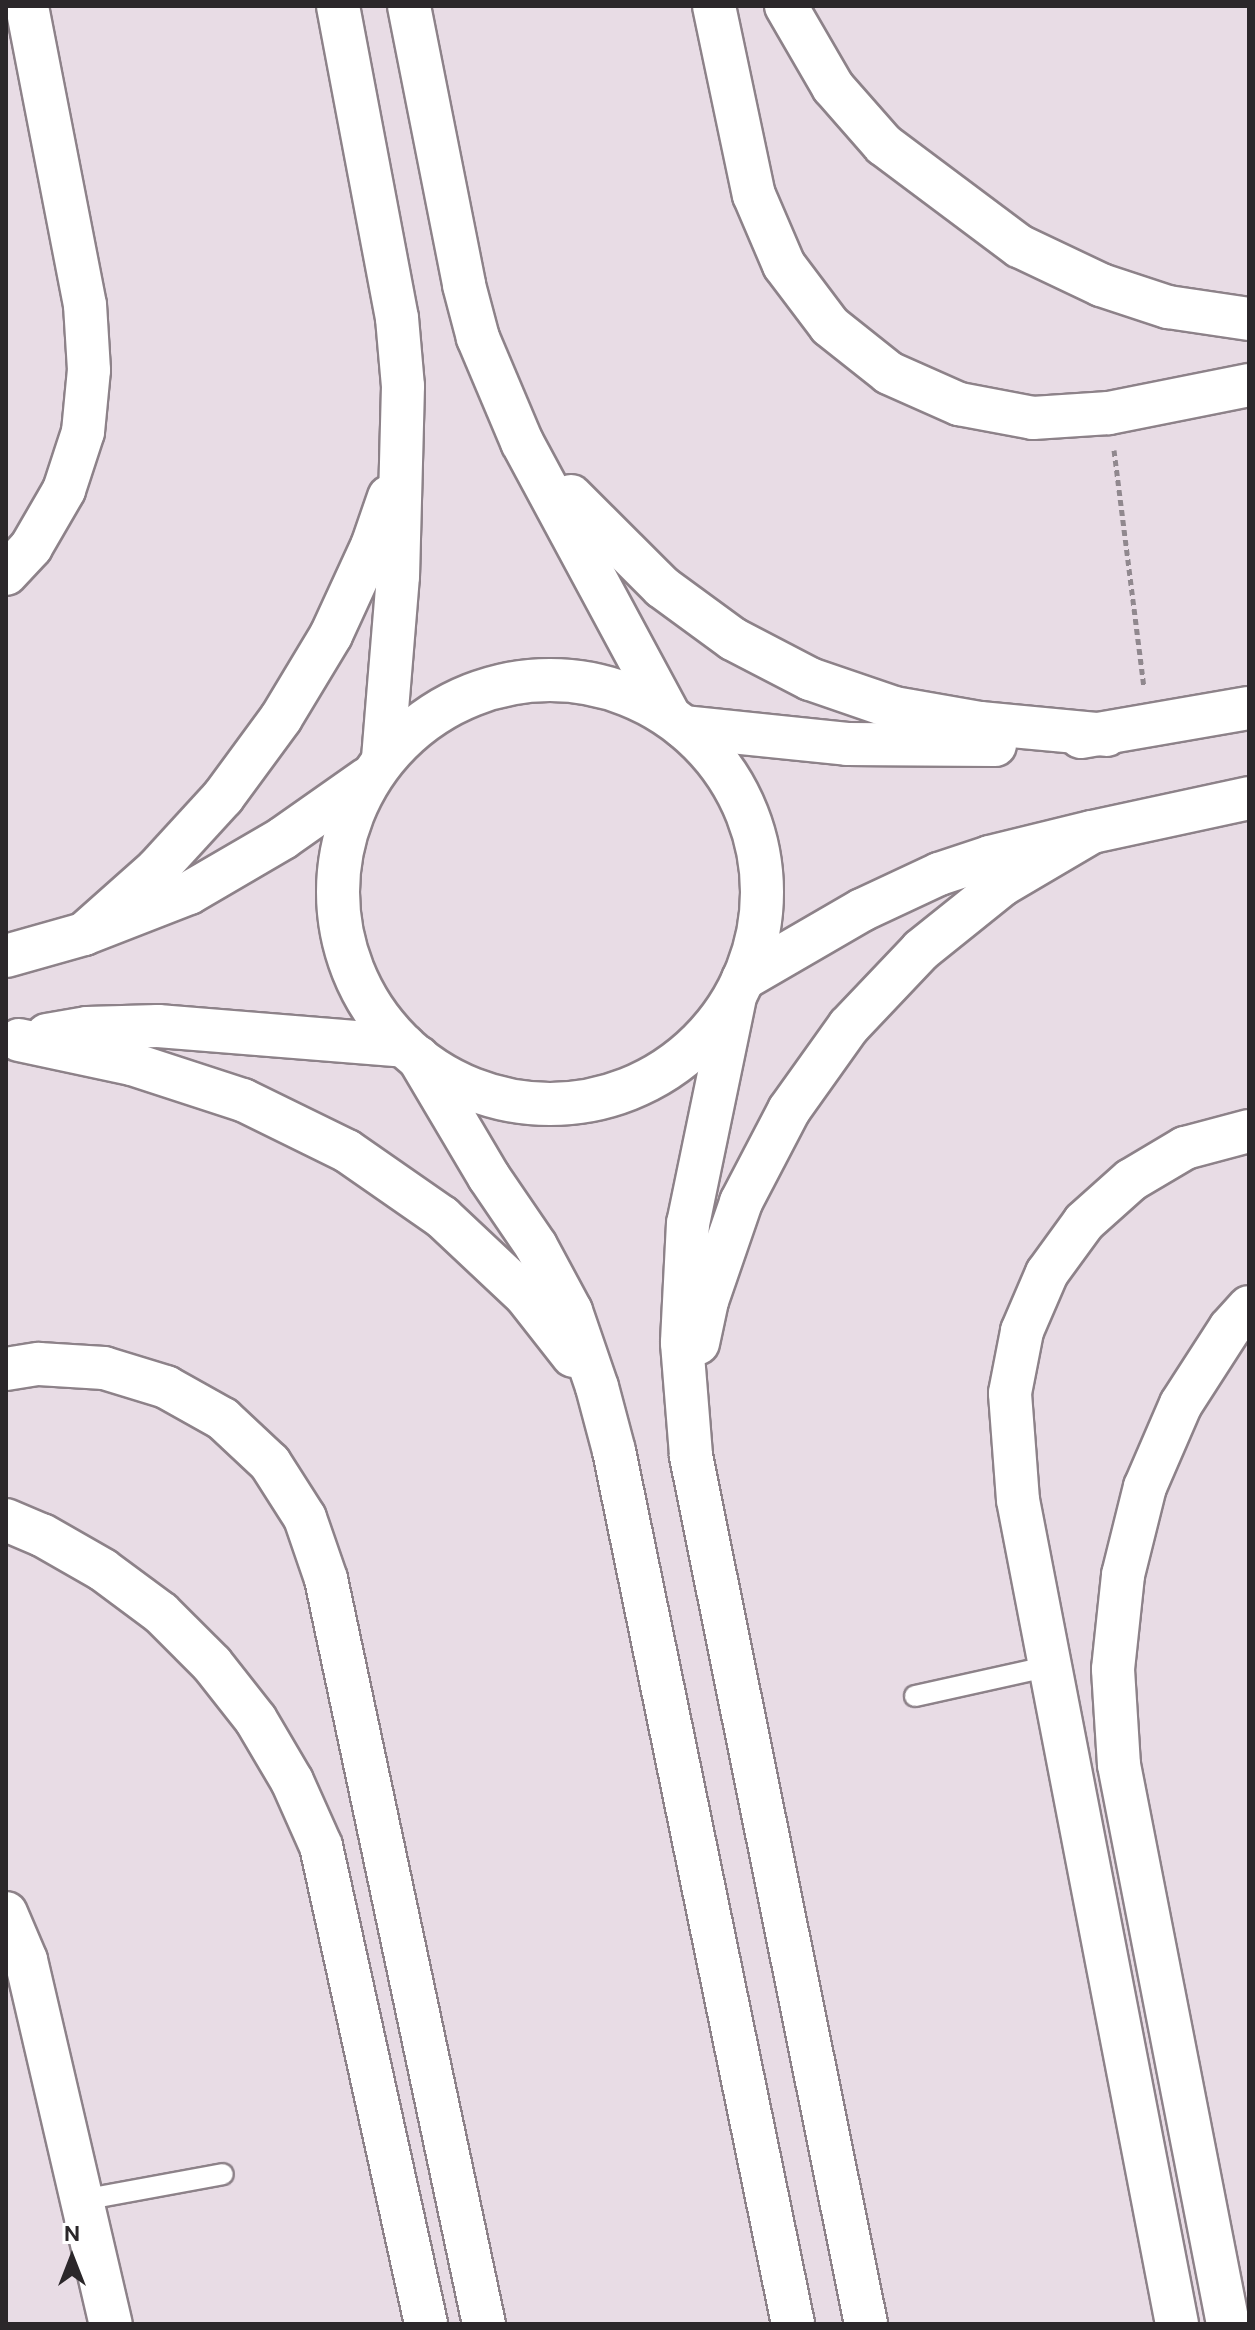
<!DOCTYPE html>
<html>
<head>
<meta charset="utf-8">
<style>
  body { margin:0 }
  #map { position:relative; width:1255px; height:2330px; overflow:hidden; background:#e8dce5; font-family:"DM Sans",sans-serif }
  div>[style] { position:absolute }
  .path>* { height:5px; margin-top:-2.5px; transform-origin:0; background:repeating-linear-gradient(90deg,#90888e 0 6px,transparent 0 10px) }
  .roads { filter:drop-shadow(2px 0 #8d8289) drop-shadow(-2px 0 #8d8289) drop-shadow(0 2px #8d8289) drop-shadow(0 -2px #8d8289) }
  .service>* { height:20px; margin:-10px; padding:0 10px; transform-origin:10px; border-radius:10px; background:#fff }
  .minor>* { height:42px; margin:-21px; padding:0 21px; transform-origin:21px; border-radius:21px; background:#fff }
  .minor>.ring { margin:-21px; padding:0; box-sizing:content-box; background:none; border:42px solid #fff; border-radius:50% }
  span { translate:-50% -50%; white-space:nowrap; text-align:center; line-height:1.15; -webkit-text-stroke:6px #fff; paint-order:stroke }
  .frame { position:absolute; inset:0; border:8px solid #2b272a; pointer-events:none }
  .north { position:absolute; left:32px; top:2218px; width:80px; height:80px; -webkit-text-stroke:6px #fff; paint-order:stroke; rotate:0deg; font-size:22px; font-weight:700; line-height:32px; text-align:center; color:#2b272a }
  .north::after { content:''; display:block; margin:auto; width:28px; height:36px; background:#2b272a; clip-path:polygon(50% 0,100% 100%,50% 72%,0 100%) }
</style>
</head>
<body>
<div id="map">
  <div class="path">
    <i style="left:1114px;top:450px;width:238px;rotate:82.8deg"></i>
  </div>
  <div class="roads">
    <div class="service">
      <i style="left:915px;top:1696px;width:138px;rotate:-12.5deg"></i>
      <i style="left:82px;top:2200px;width:143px;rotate:-10.4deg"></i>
    </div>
    <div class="minor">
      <i style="left:338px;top:6px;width:318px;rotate:79.3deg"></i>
      <i style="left:397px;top:318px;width:68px;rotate:85deg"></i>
      <i style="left:403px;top:386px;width:190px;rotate:91.5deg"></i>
      <i style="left:398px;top:576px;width:185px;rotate:94.7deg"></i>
      <i style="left:409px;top:6px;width:284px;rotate:78.8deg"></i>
      <i style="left:464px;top:285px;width:55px;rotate:75.2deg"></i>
      <i style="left:478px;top:338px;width:113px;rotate:67.1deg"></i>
      <i style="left:522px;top:442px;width:312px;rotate:61.7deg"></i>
      <i style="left:714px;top:6px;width:193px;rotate:78.1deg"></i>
      <i style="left:754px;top:195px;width:76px;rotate:66.8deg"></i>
      <i style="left:784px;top:265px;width:76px;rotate:53deg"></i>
      <i style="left:830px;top:326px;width:75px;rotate:38.5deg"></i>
      <i style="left:889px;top:373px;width:77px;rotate:23.9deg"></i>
      <i style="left:959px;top:404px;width:75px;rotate:10.7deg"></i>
      <i style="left:1033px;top:418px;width:76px;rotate:-3.8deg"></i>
      <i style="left:1109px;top:413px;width:143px;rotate:-11.3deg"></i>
      <i style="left:786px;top:6px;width:94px;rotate:59.9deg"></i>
      <i style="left:833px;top:87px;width:77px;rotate:48.7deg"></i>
      <i style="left:884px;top:145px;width:169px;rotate:36.8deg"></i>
      <i style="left:1019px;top:246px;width:91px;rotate:25.4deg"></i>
      <i style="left:1101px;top:285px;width:71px;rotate:18.2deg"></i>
      <i style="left:1168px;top:307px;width:82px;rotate:8.4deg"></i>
      <i style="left:571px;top:496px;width:129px;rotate:45deg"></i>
      <i style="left:662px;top:587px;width:88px;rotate:36.2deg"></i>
      <i style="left:733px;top:639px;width:87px;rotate:27.5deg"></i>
      <i style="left:810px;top:679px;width:89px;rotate:19deg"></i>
      <i style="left:894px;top:708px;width:87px;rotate:9.9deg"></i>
      <i style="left:980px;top:723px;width:127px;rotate:5.4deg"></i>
      <i style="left:6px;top:574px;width:37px;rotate:-47deg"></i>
      <i style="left:31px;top:547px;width:66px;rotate:-59.9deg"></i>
      <i style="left:64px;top:490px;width:61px;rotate:-71.9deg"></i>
      <i style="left:83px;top:432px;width:62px;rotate:-84.5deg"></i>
      <i style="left:89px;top:370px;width:65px;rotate:-93.5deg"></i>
      <i style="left:85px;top:305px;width:305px;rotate:-101deg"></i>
      <i class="ring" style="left:338px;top:680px;width:382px;height:382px"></i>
      <i style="left:683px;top:727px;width:165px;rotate:5.9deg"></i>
      <i style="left:847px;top:744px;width:148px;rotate:0.4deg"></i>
      <i style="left:1081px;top:737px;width:170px;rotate:-9.8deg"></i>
      <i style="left:84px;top:934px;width:98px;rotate:-41.7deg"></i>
      <i style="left:157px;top:869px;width:98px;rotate:-47.5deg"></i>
      <i style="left:223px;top:797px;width:98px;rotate:-53.7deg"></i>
      <i style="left:281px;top:718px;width:97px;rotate:-58.9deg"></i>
      <i style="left:331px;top:635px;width:98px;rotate:-65.3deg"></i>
      <i style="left:372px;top:546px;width:52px;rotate:-70.9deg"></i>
      <i style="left:6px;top:956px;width:81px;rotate:-15.8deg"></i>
      <i style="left:84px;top:934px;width:113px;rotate:-21.3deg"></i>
      <i style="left:189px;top:893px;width:109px;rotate:-30.3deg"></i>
      <i style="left:283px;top:838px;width:103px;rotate:-35.1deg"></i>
      <i style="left:743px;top:979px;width:138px;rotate:-30.1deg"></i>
      <i style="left:862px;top:910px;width:85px;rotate:-25.1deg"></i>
      <i style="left:939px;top:874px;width:54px;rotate:-18.4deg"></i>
      <i style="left:990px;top:857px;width:105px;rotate:-13.8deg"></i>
      <i style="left:1092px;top:832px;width:161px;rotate:-12.2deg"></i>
      <i style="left:735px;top:997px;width:231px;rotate:101.7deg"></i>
      <i style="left:688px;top:1223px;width:120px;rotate:92.9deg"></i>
      <i style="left:682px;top:1343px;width:113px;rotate:85.4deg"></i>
      <i style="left:691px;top:1456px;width:885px;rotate:78.6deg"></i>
      <i style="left:47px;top:1035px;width:41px;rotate:-9.9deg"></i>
      <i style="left:87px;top:1028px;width:71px;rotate:-1.6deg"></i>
      <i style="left:158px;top:1026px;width:247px;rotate:4.6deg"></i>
      <i style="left:19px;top:1040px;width:116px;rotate:12deg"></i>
      <i style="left:132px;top:1064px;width:117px;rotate:18deg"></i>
      <i style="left:243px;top:1100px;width:116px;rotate:26.1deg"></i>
      <i style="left:347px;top:1151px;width:116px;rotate:34.8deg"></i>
      <i style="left:442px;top:1217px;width:115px;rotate:43.2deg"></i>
      <i style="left:526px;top:1296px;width:76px;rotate:51.9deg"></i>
      <i style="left:418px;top:1057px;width:139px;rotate:59.4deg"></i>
      <i style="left:489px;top:1177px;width:83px;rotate:55.7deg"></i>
      <i style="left:536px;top:1246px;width:74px;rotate:61.7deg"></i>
      <i style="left:571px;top:1311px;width:80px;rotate:71.1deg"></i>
      <i style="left:597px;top:1387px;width:66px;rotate:75.1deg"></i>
      <i style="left:614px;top:1451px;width:891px;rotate:78.41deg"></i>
      <i style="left:698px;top:1343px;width:43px;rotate:-77.9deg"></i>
      <i style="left:707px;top:1301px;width:105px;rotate:-71deg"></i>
      <i style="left:741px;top:1202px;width:104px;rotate:-62.4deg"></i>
      <i style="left:789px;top:1110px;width:103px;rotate:-54.5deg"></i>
      <i style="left:849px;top:1026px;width:105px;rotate:-46.5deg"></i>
      <i style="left:921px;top:950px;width:104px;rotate:-38.7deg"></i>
      <i style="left:1002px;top:885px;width:104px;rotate:-30.5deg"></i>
      <i style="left:6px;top:1369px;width:33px;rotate:-9deg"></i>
      <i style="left:39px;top:1364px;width:65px;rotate:3.5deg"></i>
      <i style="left:104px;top:1368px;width:65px;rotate:17deg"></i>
      <i style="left:166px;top:1387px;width:65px;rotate:29.3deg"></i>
      <i style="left:223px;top:1419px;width:64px;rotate:43.1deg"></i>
      <i style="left:270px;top:1463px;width:65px;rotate:57.5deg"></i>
      <i style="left:305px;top:1518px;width:65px;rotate:71deg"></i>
      <i style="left:326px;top:1579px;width:762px;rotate:78.03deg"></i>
      <i style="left:6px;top:1520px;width:39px;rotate:23deg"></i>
      <i style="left:42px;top:1535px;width:70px;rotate:29.8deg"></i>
      <i style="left:103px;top:1570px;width:72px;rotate:36.6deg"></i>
      <i style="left:161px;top:1613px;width:72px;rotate:45deg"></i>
      <i style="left:212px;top:1664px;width:71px;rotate:51.8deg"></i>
      <i style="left:256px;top:1720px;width:71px;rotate:59.5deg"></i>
      <i style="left:292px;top:1781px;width:71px;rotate:66deg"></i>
      <i style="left:321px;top:1846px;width:489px;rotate:77.6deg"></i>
      <i style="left:6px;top:1913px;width:51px;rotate:66.9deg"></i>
      <i style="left:26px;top:1960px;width:374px;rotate:76.9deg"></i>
      <i style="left:1177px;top:2324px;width:839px;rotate:-100.92deg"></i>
      <i style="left:1018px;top:1500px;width:107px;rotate:-94.3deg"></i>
      <i style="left:1010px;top:1393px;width:63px;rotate:-79deg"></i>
      <i style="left:1022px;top:1331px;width:63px;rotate:-66.7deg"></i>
      <i style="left:1047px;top:1273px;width:63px;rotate:-54deg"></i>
      <i style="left:1084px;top:1222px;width:63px;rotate:-41.8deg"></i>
      <i style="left:1131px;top:1180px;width:63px;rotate:-30.7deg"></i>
      <i style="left:1185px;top:1148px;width:66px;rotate:-14.9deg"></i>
      <i style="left:1228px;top:2324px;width:570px;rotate:-101.03deg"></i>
      <i style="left:1119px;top:1765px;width:96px;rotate:-93.6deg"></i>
      <i style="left:1113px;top:1669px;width:95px;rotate:-83.9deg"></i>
      <i style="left:1123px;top:1575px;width:91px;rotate:-76deg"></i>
      <i style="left:1145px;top:1487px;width:90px;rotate:-66.6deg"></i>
      <i style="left:1181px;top:1404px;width:90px;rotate:-57.2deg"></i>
      <i style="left:1230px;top:1328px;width:28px;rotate:-48deg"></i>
    </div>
  </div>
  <div class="frame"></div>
  <div class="north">N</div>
</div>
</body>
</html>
